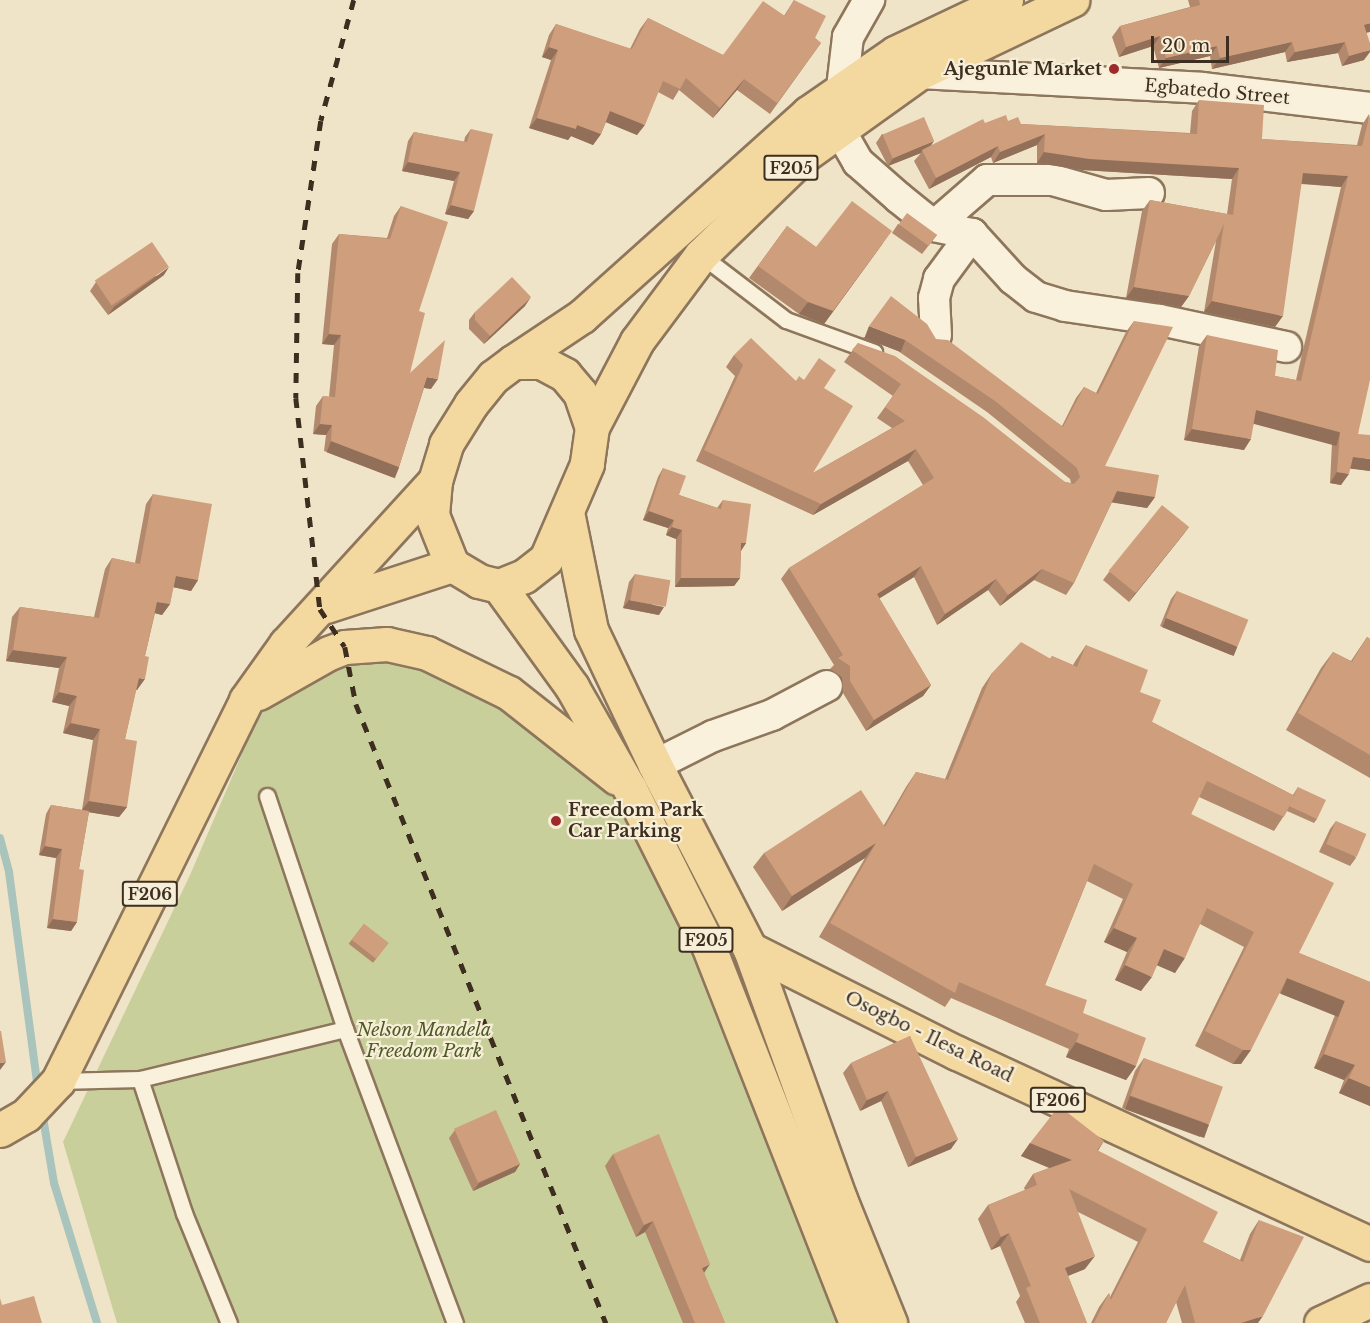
<!DOCTYPE html>
<html>
<head>
<meta charset="utf-8">
<style>
  body { margin:0 }
  #map { position:relative; width:1370px; height:1323px; overflow:hidden; background:#f0e4c8; font-family:"Libre Baskerville",serif }
  div>[style] { position:absolute }
  .green>* { inset:0; background:#c9cf9b }
  .stream>* { height:8px; margin:-4px; padding:0 4px; transform-origin:4px; border-radius:4px; background:#a9c4bc }
  .roads { filter:drop-shadow(2px 0 #8d765c) drop-shadow(-2px 0 #8d765c) drop-shadow(0 2px #8d765c) drop-shadow(0 -2px #8d765c) }
  .lane>* { height:15px; margin:-7.5px; padding:0 7.5px; transform-origin:7.5px; border-radius:7.5px; background:#faf1dc }
  .street>* { height:30px; margin:-15px; padding:0 15px; transform-origin:15px; border-radius:15px; background:#faf1dc }
  .primary>* { height:33px; margin:-16.5px; padding:0 16.5px; transform-origin:16.5px; border-radius:16.5px; background:#f3d9a0 }
  .rail>* { height:4.5px; margin-top:-2.25px; transform-origin:0; background:repeating-linear-gradient(90deg,#3d2e20 0 10px,transparent 0 20px) }
  .wall>* { inset:0; background:#b2896c; transform-origin:0 0 }
  .shaded-wall>* { inset:0; background:#916f58; transform-origin:0 0 }
  .building>* { inset:0; background:#cf9f7d; transform-origin:0 0 }
  .dots>* { width:16px; height:16px; translate:-50% -50%; box-sizing:border-box; border:3px solid #f7eed8; border-radius:50% }
  span { translate:-50% -50%; white-space:nowrap; text-align:center; line-height:1.15; -webkit-text-stroke:4.5px #f7eed8; paint-order:stroke }
  .shield-label span { padding:2px 4px; background:#f7eed8; border:2px solid; border-radius:4px; -webkit-text-stroke-width:0 }
  .shield-label { font-size:16px; color:#3d2e20; font-weight:700 }
  .poi-label { font-size:18px; color:#3d2e20; font-weight:700 }
  .right { translate:-100% -50%; text-align:right }
  .left { translate:0 -50%; text-align:left }
  .street-label { font-size:18px; color:#3d2e20 }
  .park-label { font-size:18px; color:#4d5a26; font-style:italic }
  .scale { position:absolute; left:1151px; top:36px; width:78px; height:27px; box-sizing:border-box; border:3px solid #3d2e20; border-top:0; padding-left:8px; font-size:18px; line-height:21px; white-space:nowrap; color:#3d2e20; -webkit-text-stroke:4px #f7eed8; paint-order:stroke }
</style>
</head>
<body>
<div id="map">
  <div class="green">
    <i style="clip-path:polygon(367px 630px,508px 696px,630px 800px,847px 1323px,117px 1323px,63px 1142px,190px 875px,286px 651px)"></i>
  </div>
  <div class="stream">
    <i style="left:0;top:838px;width:35px;rotate:75deg"></i>
    <i style="left:9px;top:872px;width:219px;rotate:82.4deg"></i>
    <i style="left:42px;top:1112px;width:72px;rotate:80.4deg"></i>
    <i style="left:54px;top:1183px;width:146px;rotate:72.9deg"></i>
  </div>
  <div class="roads">
    <div class="lane">
      <i style="left:701px;top:255px;width:107px;rotate:37.4deg"></i>
      <i style="left:786px;top:320px;width:94px;rotate:20deg"></i>
      <i style="left:267px;top:796px;width:246px;rotate:71.5deg"></i>
      <i style="left:345px;top:1029px;width:314px;rotate:69.5deg"></i>
      <i style="left:140px;top:1079px;width:141px;rotate:71.8deg"></i>
      <i style="left:184px;top:1213px;width:119px;rotate:67.8deg"></i>
      <i style="left:58px;top:1081px;width:82px;rotate:-1.4deg"></i>
      <i style="left:140px;top:1079px;width:211px;rotate:-13.7deg"></i>
    </div>
    <div class="street">
      <i style="left:919px;top:73px;width:283px;rotate:3deg"></i>
      <i style="left:1202px;top:88px;width:169px;rotate:6.8deg"></i>
      <i style="left:842px;top:88px;width:51px;rotate:-83.3deg"></i>
      <i style="left:848px;top:37px;width:43px;rotate:-60.4deg"></i>
      <i style="left:839px;top:129px;width:38px;rotate:60deg"></i>
      <i style="left:858px;top:162px;width:55px;rotate:41.3deg"></i>
      <i style="left:899px;top:198px;width:45px;rotate:38.7deg"></i>
      <i style="left:934px;top:226px;width:39px;rotate:12deg"></i>
      <i style="left:972px;top:234px;width:61px;rotate:47.7deg"></i>
      <i style="left:1013px;top:279px;width:29px;rotate:38deg"></i>
      <i style="left:1036px;top:297px;width:30px;rotate:17deg"></i>
      <i style="left:1065px;top:306px;width:96px;rotate:8.4deg"></i>
      <i style="left:1160px;top:320px;width:129px;rotate:12.1deg"></i>
      <i style="left:934px;top:226px;width:70px;rotate:-41deg"></i>
      <i style="left:987px;top:180px;width:66px"></i>
      <i style="left:1053px;top:180px;width:55px;rotate:15.8deg"></i>
      <i style="left:1106px;top:195px;width:43px;rotate:-2.7deg"></i>
      <i style="left:936px;top:335px;width:37px;rotate:-93deg"></i>
      <i style="left:934px;top:298px;width:20px;rotate:-75deg"></i>
      <i style="left:939px;top:279px;width:56px;rotate:-53.7deg"></i>
      <i style="left:655px;top:765px;width:65px;rotate:-26.6deg"></i>
      <i style="left:713px;top:736px;width:63px;rotate:-19.6deg"></i>
      <i style="left:772px;top:715px;width:62px;rotate:-27.8deg"></i>
    </div>
    <div class="primary">
      <i style="left:513px;top:362px;width:83px;rotate:-33.7deg"></i>
      <i style="left:582px;top:316px;width:304px;rotate:-41.9deg"></i>
      <i style="left:808px;top:113px;width:106px;rotate:-34.6deg"></i>
      <i style="left:895px;top:53px;width:123px;rotate:-25.5deg"></i>
      <i style="left:513px;top:362px;width:28px"></i>
      <i style="left:541px;top:362px;width:27px;rotate:28deg"></i>
      <i style="left:565px;top:375px;width:23px;rotate:50deg"></i>
      <i style="left:580px;top:393px;width:36px;rotate:71deg"></i>
      <i style="left:592px;top:427px;width:37px;rotate:98deg"></i>
      <i style="left:587px;top:464px;width:103px;rotate:113.3deg"></i>
      <i style="left:546px;top:559px;width:28px;rotate:142deg"></i>
      <i style="left:524px;top:576px;width:27px;rotate:158deg"></i>
      <i style="left:499px;top:586px;width:21px;rotate:-166deg"></i>
      <i style="left:479px;top:581px;width:31px;rotate:-149deg"></i>
      <i style="left:452px;top:565px;width:54px;rotate:-111.8deg"></i>
      <i style="left:432px;top:515px;width:34px;rotate:-85deg"></i>
      <i style="left:435px;top:481px;width:39px;rotate:-73deg"></i>
      <i style="left:446px;top:444px;width:47px;rotate:-58deg"></i>
      <i style="left:471px;top:404px;width:35px;rotate:-51deg"></i>
      <i style="left:493px;top:377px;width:25px;rotate:-37deg"></i>
      <i style="left:592px;top:427px;width:97px;rotate:-62.4deg"></i>
      <i style="left:637px;top:341px;width:107px;rotate:-53.3deg"></i>
      <i style="left:701px;top:255px;width:142px;rotate:-44.1deg"></i>
      <i style="left:803px;top:156px;width:143px;rotate:-35.6deg"></i>
      <i style="left:919px;top:73px;width:170px;rotate:-25.5deg"></i>
      <i style="left:567px;top:512px;width:120px;rotate:78.5deg"></i>
      <i style="left:591px;top:630px;width:149px;rotate:64.6deg"></i>
      <i style="left:655px;top:765px;width:207px;rotate:62.7deg"></i>
      <i style="left:750px;top:949px;width:266px;rotate:70.2deg"></i>
      <i style="left:840px;top:1199px;width:134px;rotate:68deg"></i>
      <i style="left:499px;top:586px;width:125px;rotate:54.1deg"></i>
      <i style="left:572px;top:687px;width:117px;rotate:60.4deg"></i>
      <i style="left:630px;top:789px;width:174px;rotate:63.4deg"></i>
      <i style="left:708px;top:945px;width:406px;rotate:68.6deg"></i>
      <i style="left:326px;top:606px;width:133px;rotate:-18deg"></i>
      <i style="left:258px;top:693px;width:81px;rotate:-29.4deg"></i>
      <i style="left:329px;top:653px;width:17px;rotate:-21deg"></i>
      <i style="left:345px;top:647px;width:42px;rotate:-4.1deg"></i>
      <i style="left:387px;top:644px;width:41px;rotate:12.7deg"></i>
      <i style="left:427px;top:653px;width:91px;rotate:26deg"></i>
      <i style="left:509px;top:693px;width:137px;rotate:38.2deg"></i>
      <i style="left:750px;top:949px;width:232px;rotate:26.7deg"></i>
      <i style="left:957px;top:1053px;width:455px;rotate:24.8deg"></i>
      <i style="left:0;top:1130px;width:30px;rotate:-30deg"></i>
      <i style="left:26px;top:1115px;width:47px;rotate:-46.7deg"></i>
      <i style="left:58px;top:1081px;width:425px;rotate:-63.7deg"></i>
      <i style="left:246px;top:700px;width:69px;rotate:-54.5deg"></i>
      <i style="left:286px;top:644px;width:221px;rotate:-47.6deg"></i>
      <i style="left:1321px;top:1323px;width:54px;rotate:-25.1deg"></i>
    </div>
  </div>
  <div class="rail">
    <i style="left:354px;top:0;width:125px;rotate:105.3deg"></i>
    <i style="left:321px;top:121px;width:154px;rotate:98.6deg"></i>
    <i style="left:298px;top:273px;width:125px;rotate:90.9deg"></i>
    <i style="left:296px;top:398px;width:212px;rotate:83.5deg"></i>
    <i style="left:320px;top:609px;width:45px;rotate:56.7deg"></i>
    <i style="left:345px;top:647px;width:58px;rotate:79.1deg"></i>
    <i style="left:356px;top:704px;width:668px;rotate:68.01deg"></i>
  </div>
  <div class="wall">
    <i style="clip-path:polygon(794px 0,815px 38px,821px 43px,770px 114px,737px 90px,713px 118px,679px 90px,673px 100px,658px 92px,637px 135px,606px 122px,601px 134px,593px 145px,571px 136px,568px 140px,529px 128px,551px 60px,542px 57px,549px 35px,556px 24px,630px 49px,640px 29px,648px 18px,723px 55px,784px 16px)"></i>
    <i style="clip-path:polygon(1188px 0,1370px 0,1364px 60px,1342px 66px,1338px 53px,1287px 62px,1285px 52px,1212px 69px,1210px 56px,1159px 68px,1153px 46px,1119px 57px,1112px 37px,1120px 26px,1190px 7px)"></i>
    <i style="clip-path:polygon(1199px 100px,1262px 139px,1357px 145px,1362px 125px,1369px 114px,1358px 434px,1370px 471px,1350px 468px,1341px 485px,1330px 483px,1332px 443px,1254px 423px,1244px 450px,1184px 440px,1199px 346px,1207px 335px,1275px 376px,1296px 380px,1341px 187px,1301px 184px,1275px 327px,1204px 312px,1216px 241px,1189px 296px,1181px 307px,1126px 298px,1142px 211px,1150px 200px,1227px 214px,1232px 179px,1082px 170px,1037px 163px,1037px 145px,993px 163px,991px 157px,929px 189px,914px 161px,921px 153px,888px 166px,876px 143px,882px 134px,930px 146px,985px 123px,1008px 121px,1021px 124px,1190px 133px,1192px 111px)"></i>
    <i style="clip-path:polygon(471px 129px,474px 211px,468px 219px,445px 214px,454px 181px,402px 171px,408px 141px,414px 132px,464px 142px,465px 137px)"></i>
    <i style="clip-path:polygon(401px 206px,419px 311px,410px 373px,431px 389px,424px 388px,399px 467px,392px 477px,324px 451px,326px 435px,313px 434px,316px 406px,323px 396px,329px 397px,334px 345px,322px 344px,332px 244px,339px 234px,387px 238px,394px 216px)"></i>
    <i style="clip-path:polygon(898px 224px,937px 235px,922px 254px,892px 233px)"></i>
    <i style="clip-path:polygon(787px 226px,816px 247px,883px 243px,824px 324px,799px 314px,749px 278px)"></i>
    <i style="clip-path:polygon(164px 275px,108px 315px,90px 291px,96px 282px)"></i>
    <i style="clip-path:polygon(525px 306px,484px 344px,469px 329px,469px 320px,475px 312px)"></i>
    <i style="clip-path:polygon(1134px 321px,1105px 466px,1155px 497px,1147px 508px,1112px 502px,1074px 583px,1066px 595px,1034px 580px,1000px 606px,988px 590px,937px 625px,914px 577px,879px 598px,931px 685px,923px 696px,866px 731px,843px 693px,842px 677px,830px 669px,834px 665px,781px 579px,789px 568px,923px 485px,908px 461px,813px 515px,696px 461px,735px 376px,726px 367px,734px 355px,796px 381px,804px 380px,824px 388px,813px 473px,892px 428px,877px 418px,893px 396px,844px 362px,858px 343px,1065px 482px,1071px 483px,1070px 479px,987px 412px,898px 351px,862px 337px,936px 339px,1062px 426px,1076px 398px,1084px 387px,1096px 393px,1126px 332px)"></i>
    <i style="clip-path:polygon(663px 468px,679px 495px,717px 508px,723px 500px,746px 543px,741px 551px,740px 578px,734px 586px,675px 587px,676px 539px,666px 535px,668px 528px,643px 520px,658px 477px)"></i>
    <i style="clip-path:polygon(153px 494px,198px 580px,191px 591px,173px 587px,170px 604px,162px 615px,155px 613px,137px 690px,136px 690px,125px 739px,127px 807px,119px 817px,89px 812px,79px 869px,77px 922px,71px 931px,47px 928px,56px 858px,39px 855px,46px 814px,51px 805px,82px 810px,93px 740px,63px 733px,69px 706px,52px 702px,59px 668px,6px 661px,12px 617px,20px 607px,94px 617px,105px 569px,112px 558px,135px 563px,146px 504px)"></i>
    <i style="clip-path:polygon(1189px 527px,1129px 602px,1103px 580px,1109px 572px)"></i>
    <i style="clip-path:polygon(635px 574px,659px 615px,623px 608px,629px 582px)"></i>
    <i style="clip-path:polygon(1177px 591px,1237px 647px,1231px 655px,1160px 626px,1171px 599px)"></i>
    <i style="clip-path:polygon(1367px 637px,1370px 639px,1370px 778px,1286px 730px,1321px 668px,1333px 652px,1351px 661px)"></i>
    <i style="clip-path:polygon(1086px 645px,1140px 692px,1152px 722px,1293px 795px,1298px 787px,1317px 819px,1314px 823px,1287px 811px,1274px 831px,1199px 797px,1191px 814px,1299px 953px,1370px 982px,1370px 1106px,1339px 1093px,1344px 1080px,1314px 1068px,1335px 1015px,1279px 993px,1241px 1064px,1233px 1064px,1195px 1046px,1244px 947px,1200px 924px,1175px 973px,1157px 965px,1141px 991px,1115px 980px,1127px 952px,1104px 942px,1123px 899px,1087px 881px,1045px 985px,1083px 1013px,1136px 1066px,1126px 1080px,1066px 1057px,1069px 1049px,951px 998px,945px 1007px,819px 937px,865px 858px,782px 911px,753px 867px,764px 853px,884px 825px,906px 787px,916px 772px,945px 779px,982px 688px,992px 673px,1050px 659px,1052px 656px,1073px 665px,1076px 660px)"></i>
    <i style="clip-path:polygon(1336px 821px,1356px 858px,1350px 866px,1319px 852px,1330px 829px)"></i>
    <i style="left:364px;top:924px;width:31px;height:25px;rotate:38deg"></i>
    <i style="clip-path:polygon(910px 1036px,951px 1149px,908px 1167px,881px 1101px,860px 1111px,843px 1073px,851px 1063px)"></i>
    <i style="clip-path:polygon(1144px 1058px,1209px 1125px,1200px 1137px,1122px 1108px,1135px 1071px)"></i>
    <i style="clip-path:polygon(455px 1130px,520px 1164px,515px 1172px,473px 1191px,449px 1138px)"></i>
    <i style="clip-path:polygon(1104px 1141px,1098px 1151px,1203px 1242px,1240px 1260px,1250px 1234px,1259px 1220px,1258px 1323px,1182px 1323px,1176px 1302px,1166px 1323px,1091px 1323px,1099px 1307px,1109px 1293px,1110px 1297px,1138px 1242px,1078px 1212px,1085px 1269px,1068px 1276px,1087px 1323px,1025px 1323px,1016px 1302px,1020px 1296px,1000px 1246px,991px 1250px,978px 1219px,988px 1205px,1025px 1190px,1024px 1188px,1033px 1174px,1049px 1168px,1021px 1156px,1030px 1143px)"></i>
    <i style="clip-path:polygon(613px 1154px,704px 1273px,725px 1323px,683px 1323px,645px 1232px,636px 1237px,605px 1166px)"></i>
  </div>
  <div class="shaded-wall">
    <i style="clip-path:polygon(1370px 23px,1370px 32px,1357px 35px,1364px 25px)"></i>
    <i style="clip-path:polygon(1160px 36px,1153px 46px,1119px 57px,1126px 47px)"></i>
    <i style="clip-path:polygon(1292px 42px,1285px 52px,1212px 69px,1220px 58px)"></i>
    <i style="clip-path:polygon(1345px 42px,1338px 53px,1287px 62px,1295px 52px)"></i>
    <i style="clip-path:polygon(1217px 46px,1210px 56px,1159px 68px,1166px 58px)"></i>
    <i style="clip-path:polygon(549px 47px,558px 50px,551px 60px,542px 57px)"></i>
    <i style="clip-path:polygon(1370px 50px,1370px 52px,1364px 60px,1342px 66px,1349px 56px)"></i>
    <i style="clip-path:polygon(744px 79px,737px 90px,713px 118px,720px 108px)"></i>
    <i style="clip-path:polygon(610px 111px,645px 125px,637px 135px,603px 121px)"></i>
    <i style="clip-path:polygon(537px 118px,577px 125px,601px 134px,593px 145px,571px 136px,568px 140px,529px 128px)"></i>
    <i style="clip-path:polygon(1045px 134px,1037px 145px,993px 163px,1000px 152px)"></i>
    <i style="clip-path:polygon(934px 141px,928px 150px,922px 150px,921px 153px,888px 166px,894px 157px)"></i>
    <i style="clip-path:polygon(998px 146px,991px 157px,929px 189px,936px 178px)"></i>
    <i style="clip-path:polygon(1044px 152px,1239px 168px,1232px 179px,1082px 170px,1037px 163px)"></i>
    <i style="clip-path:polygon(408px 162px,460px 172px,454px 181px,402px 171px)"></i>
    <i style="clip-path:polygon(1303px 173px,1348px 176px,1341px 187px,1295px 183px)"></i>
    <i style="clip-path:polygon(451px 205px,474px 211px,468px 219px,445px 214px)"></i>
    <i style="clip-path:polygon(883px 243px,824px 324px,799px 314px,808px 302px)"></i>
    <i style="clip-path:polygon(169px 267px,164px 275px,108px 315px,114px 307px)"></i>
    <i style="clip-path:polygon(1134px 287px,1189px 296px,1181px 307px,1126px 298px)"></i>
    <i style="clip-path:polygon(531px 297px,525px 306px,484px 344px,490px 336px)"></i>
    <i style="clip-path:polygon(1212px 301px,1283px 316px,1275px 327px,1204px 312px)"></i>
    <i style="left:869px;top:326px;width:39px;height:13px;rotate:21deg"></i>
    <i style="clip-path:polygon(329px 334px,341px 335px,334px 345px,322px 344px)"></i>
    <i style="clip-path:polygon(427px 377px,438px 379px,431px 389px,420px 387px)"></i>
    <i style="left:1256px;top:410px;width:87px;height:14px;rotate:15deg"></i>
    <i style="clip-path:polygon(320px 424px,332px 425px,326px 435px,313px 434px)"></i>
    <i style="clip-path:polygon(1192px 429px,1251px 439px,1244px 450px,1184px 440px)"></i>
    <i style="left:331px;top:441px;width:73px;height:12px;rotate:21deg"></i>
    <i style="clip-path:polygon(916px 449px,908px 461px,813px 515px,821px 504px)"></i>
    <i style="clip-path:polygon(1353px 457px,1370px 459px,1370px 471px,1345px 468px)"></i>
    <i style="clip-path:polygon(1337px 472px,1349px 474px,1341px 485px,1330px 483px)"></i>
    <i style="clip-path:polygon(1117px 491px,1155px 497px,1147px 508px,1109px 502px)"></i>
    <i style="clip-path:polygon(649px 511px,674px 520px,668px 528px,643px 520px)"></i>
    <i style="clip-path:polygon(672px 527px,682px 530px,676px 539px,666px 535px)"></i>
    <i style="clip-path:polygon(1189px 527px,1183px 535px,1129px 602px,1135px 593px)"></i>
    <i style="clip-path:polygon(741px 543px,746px 543px,740px 552px)"></i>
    <i style="clip-path:polygon(921px 566px,914px 577px,869px 605px,877px 594px)"></i>
    <i style="clip-path:polygon(1042px 569px,1034px 580px,1000px 606px,1008px 595px)"></i>
    <i style="clip-path:polygon(176px 576px,198px 580px,191px 591px,168px 586px)"></i>
    <i style="clip-path:polygon(681px 578px,740px 578px,734px 586px,675px 587px)"></i>
    <i style="clip-path:polygon(996px 579px,988px 590px,937px 625px,945px 614px)"></i>
    <i style="clip-path:polygon(629px 600px,664px 607px,659px 615px,623px 608px)"></i>
    <i style="clip-path:polygon(157px 602px,170px 604px,162px 615px,150px 612px)"></i>
    <i style="left:1166px;top:618px;width:77px;height:10px;rotate:22deg"></i>
    <i style="clip-path:polygon(13px 650px,67px 657px,59px 668px,6px 661px)"></i>
    <i style="clip-path:polygon(139px 678px,145px 679px,137px 690px,131px 689px)"></i>
    <i style="clip-path:polygon(931px 685px,923px 696px,866px 731px,874px 720px)"></i>
    <i style="clip-path:polygon(59px 692px,77px 696px,69px 706px,52px 702px)"></i>
    <i style="clip-path:polygon(71px 723px,100px 729px,93px 740px,63px 733px)"></i>
    <i style="clip-path:polygon(89px 801px,127px 807px,119px 817px,81px 811px)"></i>
    <i style="clip-path:polygon(876px 843px,865px 858px,782px 911px,792px 896px)"></i>
    <i style="clip-path:polygon(45px 846px,62px 849px,56px 858px,39px 855px)"></i>
    <i style="clip-path:polygon(53px 919px,77px 922px,71px 931px,47px 928px)"></i>
    <i style="clip-path:polygon(1114px 928px,1137px 938px,1127px 952px,1104px 942px)"></i>
    <i style="clip-path:polygon(1164px 949px,1185px 958px,1175px 973px,1154px 964px)"></i>
    <i style="clip-path:polygon(1125px 965px,1152px 977px,1141px 991px,1115px 980px)"></i>
    <i style="left:1287px;top:978px;width:62px;height:17px;rotate:22deg"></i>
    <i style="clip-path:polygon(1076px 1042px,1136px 1066px,1126px 1080px,1066px 1057px)"></i>
    <i style="clip-path:polygon(1243px 1050px,1251px 1050px,1241px 1064px,1233px 1064px)"></i>
    <i style="clip-path:polygon(1324px 1054px,1355px 1065px,1344px 1080px,1314px 1068px)"></i>
    <i style="clip-path:polygon(6px 1062px,0 1070px,0 1063px)"></i>
    <i style="clip-path:polygon(1349px 1078px,1370px 1087px,1370px 1106px,1339px 1093px)"></i>
    <i style="clip-path:polygon(888px 1091px,881px 1101px,860px 1111px,867px 1100px)"></i>
    <i style="left:1130px;top:1096px;width:84px;height:14px;rotate:20deg"></i>
    <i style="clip-path:polygon(958px 1139px,951px 1149px,908px 1167px,916px 1157px)"></i>
    <i style="clip-path:polygon(1030px 1143px,1072px 1160px,1062px 1173px,1021px 1156px)"></i>
    <i style="clip-path:polygon(520px 1164px,515px 1172px,473px 1191px,479px 1183px)"></i>
    <i style="clip-path:polygon(653px 1221px,645px 1232px,636px 1237px,644px 1225px)"></i>
    <i style="clip-path:polygon(1009px 1233px,1000px 1246px,991px 1250px,1001px 1237px)"></i>
    <i style="clip-path:polygon(1095px 1256px,1085px 1269px,1055px 1281px,1065px 1268px)"></i>
    <i style="clip-path:polygon(710px 1264px,702px 1276px,702px 1268px)"></i>
    <i style="clip-path:polygon(1263px 1316px,1258px 1323px,1241px 1323px)"></i>
  </div>
  <div class="building">
    <i style="clip-path:polygon(794px 0,826px 16px,815px 38px,821px 43px,777px 103px,744px 79px,720px 108px,686px 78px,680px 89px,663px 81px,645px 125px,610px 111px,601px 134px,577px 125px,576px 129px,537px 118px,558px 50px,549px 47px,556px 24px,632px 49px,648px 18px,723px 55px,763px 1px,785px 16px)"></i>
    <i style="clip-path:polygon(1199px 0,1370px 0,1370px 23px,1364px 25px,1370px 43px,1370px 50px,1349px 56px,1345px 42px,1295px 52px,1292px 42px,1220px 58px,1217px 46px,1166px 58px,1160px 36px,1126px 47px,1120px 26px,1200px 5px)"></i>
    <i style="clip-path:polygon(1199px 100px,1264px 105px,1262px 139px,1362px 146px,1370px 114px,1370px 380px,1358px 434px,1370px 435px,1370px 459px,1353px 457px,1349px 474px,1337px 472px,1340px 432px,1256px 410px,1251px 439px,1192px 429px,1207px 335px,1278px 350px,1275px 376px,1301px 381px,1348px 176px,1303px 173px,1283px 316px,1212px 301px,1224px 224px,1189px 296px,1134px 287px,1150px 200px,1233px 215px,1239px 168px,1089px 159px,1044px 152px,1045px 134px,1000px 152px,998px 146px,936px 178px,922px 150px,983px 119px,985px 123px,1006px 115px,1008px 121px,1018px 117px,1021px 124px,1197px 134px)"></i>
    <i style="left:924px;top:117px;width:26px;height:45px;rotate:67deg"></i>
    <i style="clip-path:polygon(471px 129px,493px 134px,474px 211px,451px 205px,460px 172px,408px 162px,414px 132px,467px 142px)"></i>
    <i style="clip-path:polygon(852px 201px,892px 231px,833px 311px,808px 302px,758px 266px,787px 226px,816px 247px)"></i>
    <i style="clip-path:polygon(401px 206px,448px 222px,419px 311px,425px 313px,410px 373px,445px 340px,438px 379px,427px 377px,399px 467px,331px 441px,332px 425px,320px 424px,323px 396px,335px 397px,341px 335px,329px 334px,339px 234px,390px 239px)"></i>
    <i style="left:907px;top:213px;width:37px;height:14px;rotate:36deg"></i>
    <i style="left:152px;top:242px;width:30px;height:69px;rotate:56deg"></i>
    <i style="clip-path:polygon(512px 277px,531px 297px,490px 336px,475px 320px,475px 312px)"></i>
    <i style="clip-path:polygon(891px 296px,927px 324px,936px 339px,948px 340px,1063px 427px,1084px 387px,1098px 394px,1134px 321px,1173px 327px,1105px 466px,1159px 475px,1155px 497px,1117px 491px,1074px 583px,1042px 569px,1008px 595px,996px 579px,945px 614px,921px 566px,877px 594px,931px 685px,874px 720px,850px 681px,850px 666px,838px 658px,843px 655px,789px 568px,934px 478px,916px 449px,821px 504px,704px 450px,743px 365px,734px 355px,751px 338px,796px 381px,799px 376px,804px 380px,819px 358px,836px 370px,824px 388px,853px 406px,813px 473px,905px 421px,885px 407px,901px 384px,852px 350px,858px 343px,895px 356px,983px 417px,1065px 482px,1074px 484px,1080px 477px,1077px 468px,995px 401px,905px 340px,869px 326px)"></i>
    <i style="clip-path:polygon(663px 468px,686px 476px,679px 495px,721px 509px,723px 500px,751px 504px,746px 543px,741px 543px,740px 578px,681px 578px,682px 530px,672px 527px,674px 520px,649px 511px)"></i>
    <i style="clip-path:polygon(153px 494px,212px 504px,198px 580px,176px 576px,170px 604px,157px 602px,145px 656px,149px 657px,145px 679px,139px 678px,125px 739px,137px 741px,127px 807px,89px 801px,100px 729px,71px 723px,77px 696px,59px 692px,67px 657px,13px 650px,20px 607px,99px 618px,112px 558px,140px 564px)"></i>
    <i style="left:1162px;top:505px;width:35px;height:85px;rotate:39deg"></i>
    <i style="left:635px;top:574px;width:36px;height:27px;rotate:10deg"></i>
    <i style="left:1177px;top:591px;width:77px;height:29px;rotate:22deg"></i>
    <i style="clip-path:polygon(1367px 637px,1370px 639px,1370px 755px,1298px 713px,1333px 652px,1352px 662px)"></i>
    <i style="clip-path:polygon(1021px 642px,1051px 659px,1052px 656px,1077px 667px,1086px 645px,1148px 670px,1140px 692px,1161px 700px,1152px 722px,1294px 796px,1284px 817px,1207px 781px,1191px 814px,1334px 883px,1299px 953px,1370px 982px,1370px 1087px,1349px 1078px,1355px 1065px,1324px 1054px,1345px 1001px,1287px 978px,1251px 1050px,1243px 1050px,1205px 1031px,1254px 932px,1207px 908px,1185px 958px,1164px 949px,1152px 977px,1125px 965px,1137px 938px,1114px 928px,1133px 884px,1094px 864px,1045px 985px,1087px 1000px,1083px 1013px,1146px 1038px,1136px 1066px,1076px 1042px,1079px 1034px,959px 982px,955px 993px,830px 923px,876px 843px,792px 896px,764px 853px,861px 790px,885px 827px,916px 772px,948px 780px,992px 673px)"></i>
    <i style="clip-path:polygon(1298px 787px,1326px 800px,1317px 819px,1289px 806px,1294px 796px)"></i>
    <i style="clip-path:polygon(51px 805px,89px 811px,79px 869px,84px 870px,77px 922px,53px 919px,62px 849px,45px 846px)"></i>
    <i style="left:1336px;top:821px;width:33px;height:25px;rotate:23deg"></i>
    <i style="left:364px;top:924px;width:31px;height:20px;rotate:38deg"></i>
    <i style="clip-path:polygon(0 1031px,1px 1031px,6px 1062px,0 1063px)"></i>
    <i style="clip-path:polygon(910px 1036px,958px 1139px,916px 1157px,888px 1091px,867px 1100px,851px 1063px)"></i>
    <i style="left:1144px;top:1058px;width:84px;height:40px;rotate:20deg"></i>
    <i style="clip-path:polygon(1059px 1106px,1104px 1141px,1097px 1150px,1218px 1212px,1203px 1242px,1243px 1262px,1259px 1220px,1304px 1237px,1263px 1316px,1241px 1323px,1195px 1323px,1185px 1285px,1166px 1323px,1094px 1323px,1109px 1293px,1111px 1300px,1147px 1229px,1069px 1189px,1095px 1256px,1065px 1268px,1087px 1323px,1040px 1323px,1026px 1288px,1031px 1286px,1009px 1233px,1001px 1237px,988px 1205px,1037px 1185px,1033px 1174px,1072px 1160px,1030px 1143px)"></i>
    <i style="left:496px;top:1110px;width:59px;height:46px;rotate:66deg"></i>
    <i style="clip-path:polygon(659px 1134px,710px 1264px,702px 1268px,725px 1323px,695px 1323px,653px 1221px,644px 1225px,613px 1154px)"></i>
    <i style="clip-path:polygon(34px 1296px,42px 1323px,0 1323px,0 1298px,2px 1305px)"></i>
  </div>
  <div class="dots">
    <i style="left:1114px;top:69px;background:#9e2a2b"></i>
    <i style="left:556px;top:821px;background:#9e2a2b"></i>
  </div>
  <div class="shield-label">
    <span style="left:791px;top:168px">F205</span>
    <span style="left:150px;top:894px">F206</span>
    <span style="left:706px;top:940px">F205</span>
    <span style="left:1058px;top:1100px">F206</span>
  </div>
  <div class="poi-label">
    <span class="right" style="left:1102px;top:69px">Ajegunle Market</span>
    <span class="left" style="left:568px;top:821px">Freedom Park<br>Car Parking</span>
  </div>
  <div class="street-label">
    <span style="left:1217px;top:92px;rotate:5deg">Egbatedo Street</span>
    <span style="left:929px;top:1037px;rotate:26deg">Osogbo - Ilesa Road</span>
  </div>
  <div class="park-label">
    <span style="left:424px;top:1041px">Nelson Mandela<br>Freedom Park</span>
  </div>
  <div class="scale">20 m</div>
</div>
</body>
</html>
